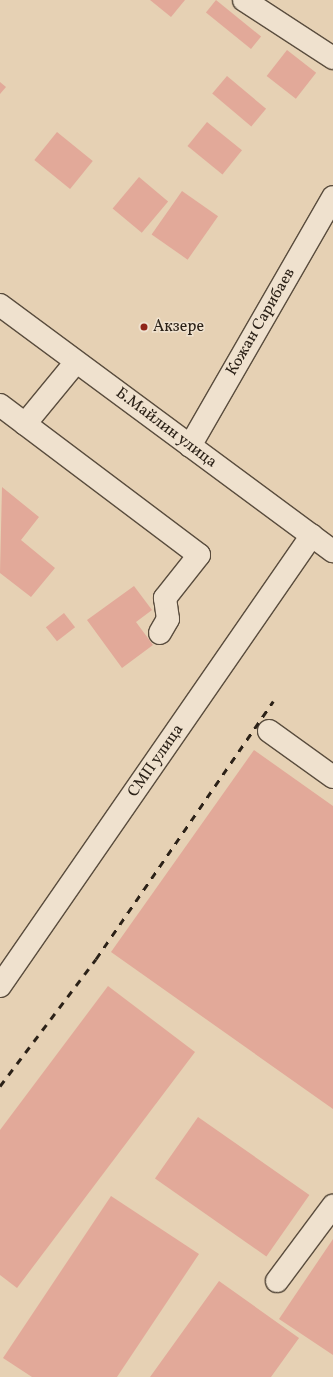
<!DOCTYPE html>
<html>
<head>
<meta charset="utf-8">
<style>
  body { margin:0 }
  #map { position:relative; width:333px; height:1377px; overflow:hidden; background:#e6d1b4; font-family:Vollkorn,serif }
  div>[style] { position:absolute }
  .building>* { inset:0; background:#e2a999; transform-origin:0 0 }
  .roads { filter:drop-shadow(1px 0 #5a4d3e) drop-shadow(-1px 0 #5a4d3e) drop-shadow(0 1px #5a4d3e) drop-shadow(0 -1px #5a4d3e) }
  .minor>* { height:22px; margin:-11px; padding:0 11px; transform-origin:11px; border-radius:11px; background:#efe1ce }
  .rail>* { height:3px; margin-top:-1.5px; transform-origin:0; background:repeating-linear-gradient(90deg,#2b2117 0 7px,transparent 0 14px) }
  .dots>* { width:11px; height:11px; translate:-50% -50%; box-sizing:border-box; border:2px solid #efe1ce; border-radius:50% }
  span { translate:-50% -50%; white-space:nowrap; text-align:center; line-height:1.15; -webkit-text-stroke:3px #efe1ce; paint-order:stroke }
  .street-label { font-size:16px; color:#2b2117 }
  .poi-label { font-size:16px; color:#2b2117 }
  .left { translate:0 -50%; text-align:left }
</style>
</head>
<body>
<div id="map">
  <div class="building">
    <i style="clip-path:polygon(150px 0,185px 0,171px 17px)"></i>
    <i style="left:216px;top:0;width:58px;height:16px;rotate:39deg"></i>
    <i style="left:287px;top:50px;width:37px;height:33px;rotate:38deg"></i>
    <i style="left:227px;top:76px;width:51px;height:23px;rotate:40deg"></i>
    <i style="clip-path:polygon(0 82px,6px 87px,0 94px)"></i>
    <i style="left:207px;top:122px;width:45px;height:31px;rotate:39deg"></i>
    <i style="left:57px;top:132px;width:46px;height:36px;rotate:39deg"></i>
    <i style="left:139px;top:177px;width:38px;height:41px;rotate:40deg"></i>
    <i style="left:182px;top:191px;width:44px;height:53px;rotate:35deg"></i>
    <i style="clip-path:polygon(2px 487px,39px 517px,21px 540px,55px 568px,31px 597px,0 573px)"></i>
    <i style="clip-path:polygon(134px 586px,152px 610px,136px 622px,153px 645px,122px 668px,87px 620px)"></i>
    <i style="left:64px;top:613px;width:18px;height:23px;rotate:52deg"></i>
    <i style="clip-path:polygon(254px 750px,333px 806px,333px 1109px,111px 952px)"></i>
    <i style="clip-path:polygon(108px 986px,195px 1052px,17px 1288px,0 1275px,0 1130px)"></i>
    <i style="left:198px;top:1117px;width:136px;height:75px;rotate:35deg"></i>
    <i style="clip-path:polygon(111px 1196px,199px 1254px,117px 1377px,32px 1377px,3px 1358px)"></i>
    <i style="clip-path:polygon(333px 1239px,333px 1355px,279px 1319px)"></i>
    <i style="clip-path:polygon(219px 1281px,299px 1338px,271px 1377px,150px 1377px)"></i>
  </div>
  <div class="roads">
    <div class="minor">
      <i style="left:244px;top:0;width:106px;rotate:33.1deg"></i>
      <i style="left:0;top:305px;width:414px;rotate:36.5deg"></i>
      <i style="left:0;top:405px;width:249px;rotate:37deg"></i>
      <i style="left:199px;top:555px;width:55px;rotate:128.3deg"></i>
      <i style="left:165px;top:598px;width:21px;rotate:82deg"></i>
      <i style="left:168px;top:619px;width:16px;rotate:120deg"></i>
      <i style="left:25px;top:424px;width:80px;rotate:-50.6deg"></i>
      <i style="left:190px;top:446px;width:287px;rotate:-60.1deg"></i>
      <i style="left:269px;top:731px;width:79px;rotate:35.7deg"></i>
      <i style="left:0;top:986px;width:548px;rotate:-55.32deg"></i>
      <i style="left:277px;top:1281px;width:94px;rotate:-53.3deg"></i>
    </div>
  </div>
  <div class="rail">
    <i style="left:0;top:1086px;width:159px;rotate:-52.9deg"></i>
    <i style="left:96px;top:959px;width:313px;rotate:-55.5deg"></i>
  </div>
  <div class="dots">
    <i style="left:144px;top:327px;background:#8f2418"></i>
  </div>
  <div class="street-label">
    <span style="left:261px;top:322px;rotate:-60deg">Кожан Сарибаев</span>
    <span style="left:166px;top:428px;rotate:37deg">Б.Майлин улица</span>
    <span style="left:156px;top:761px;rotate:-55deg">СМП улица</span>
  </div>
  <div class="poi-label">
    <span class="left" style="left:153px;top:327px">Акзере</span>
  </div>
</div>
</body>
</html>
